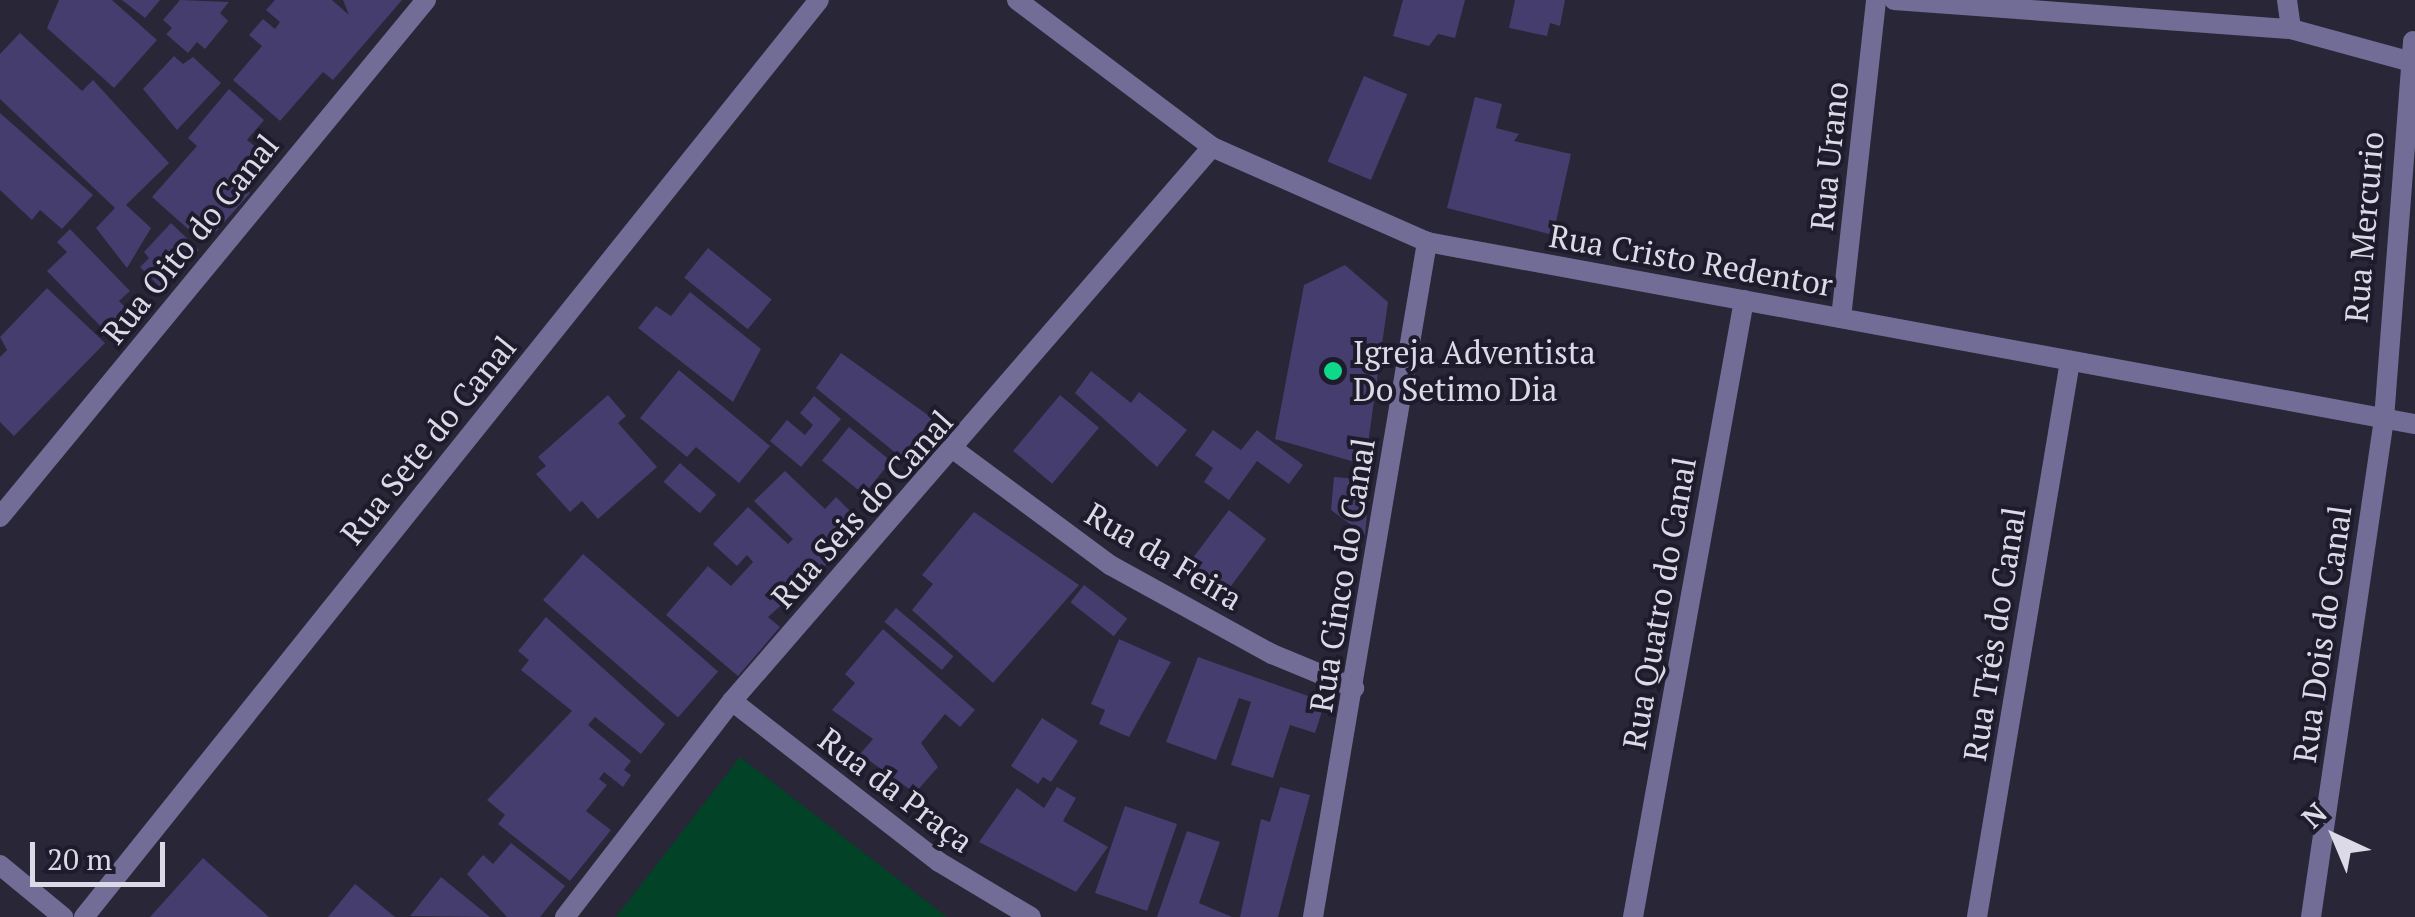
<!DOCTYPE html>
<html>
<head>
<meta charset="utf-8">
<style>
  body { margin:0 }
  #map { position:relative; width:2415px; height:917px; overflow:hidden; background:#282637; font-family:"PT Serif",serif }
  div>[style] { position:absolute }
  .green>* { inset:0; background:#024227 }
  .building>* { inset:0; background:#453d6d; transform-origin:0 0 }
  .minor>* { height:20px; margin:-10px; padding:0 10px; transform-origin:10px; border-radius:10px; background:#726d96 }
  .tertiary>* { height:20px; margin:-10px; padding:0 10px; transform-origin:10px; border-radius:10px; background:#726d96 }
  .dots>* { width:28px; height:28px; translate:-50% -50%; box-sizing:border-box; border:5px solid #1e1c2c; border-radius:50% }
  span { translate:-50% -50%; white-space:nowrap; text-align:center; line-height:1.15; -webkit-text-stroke:8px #1e1c2c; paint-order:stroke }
  .street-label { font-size:32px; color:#dbdae6 }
  .poi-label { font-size:32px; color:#dbdae6 }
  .left { translate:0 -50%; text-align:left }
  .north { position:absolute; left:2285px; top:787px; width:100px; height:100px; -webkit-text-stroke:8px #1e1c2c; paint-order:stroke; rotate:316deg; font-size:28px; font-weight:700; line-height:40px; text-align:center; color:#dbdae6 }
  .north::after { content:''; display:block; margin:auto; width:35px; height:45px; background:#dbdae6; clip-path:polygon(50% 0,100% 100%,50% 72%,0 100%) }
  .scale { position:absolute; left:30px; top:842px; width:135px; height:45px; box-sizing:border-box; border:5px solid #dbdae6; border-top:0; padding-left:12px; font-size:30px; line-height:35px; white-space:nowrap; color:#dbdae6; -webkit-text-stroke:8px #1e1c2c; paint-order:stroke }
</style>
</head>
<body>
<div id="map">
  <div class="green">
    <i style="clip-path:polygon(740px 757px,947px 917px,616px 917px)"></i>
  </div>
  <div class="building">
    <i style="clip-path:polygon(59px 0,112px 0,157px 40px,114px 88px,47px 28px)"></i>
    <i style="clip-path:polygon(122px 0,160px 0,145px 18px)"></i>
    <i style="clip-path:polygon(180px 0,229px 2px,220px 13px,228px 21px,205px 49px,197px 42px,188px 53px,166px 34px,172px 28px,163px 20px)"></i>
    <i style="clip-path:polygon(275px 0,332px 0,349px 15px,343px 0,402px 0,333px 80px,323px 72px,280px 121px,233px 80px,262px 46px,249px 35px,263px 19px,275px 29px,280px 22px,266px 10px)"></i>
    <i style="clip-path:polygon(1403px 0,1465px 0,1455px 38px,1438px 34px,1429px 46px,1393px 36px)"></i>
    <i style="clip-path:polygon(1515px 0,1565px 0,1560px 26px,1550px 23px,1547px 36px,1509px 28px)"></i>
    <i style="clip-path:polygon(20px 33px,82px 91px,93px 80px,169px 163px,126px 205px,151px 228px,127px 268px,96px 228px,115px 208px,0 99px,0 54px)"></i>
    <i style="clip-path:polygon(174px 56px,183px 64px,193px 57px,221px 83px,177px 130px,143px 89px)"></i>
    <i style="left:1364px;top:76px;width:47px;height:93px;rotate:23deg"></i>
    <i style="clip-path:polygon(229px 89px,264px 120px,247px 140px,263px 153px,237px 182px,250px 193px,205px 244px,152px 197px,197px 146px,188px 138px)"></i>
    <i style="clip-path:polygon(1475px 97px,1502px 104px,1496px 128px,1519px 134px,1514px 141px,1571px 154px,1553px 235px,1447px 208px)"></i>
    <i style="clip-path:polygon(0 113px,93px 195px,62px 229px,40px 210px,32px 220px,0 190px)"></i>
    <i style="clip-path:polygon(171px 223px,199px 250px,162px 289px,140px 267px,149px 258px,144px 252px)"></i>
    <i style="clip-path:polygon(70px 229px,130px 291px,119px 301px,131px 313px,109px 335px,47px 271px,67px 252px,57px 242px)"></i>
    <i style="left:708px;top:248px;width:82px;height:38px;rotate:39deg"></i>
    <i style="clip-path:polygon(1345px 265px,1388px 302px,1365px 465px,1275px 439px,1304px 285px)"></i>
    <i style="clip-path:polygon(47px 288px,105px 343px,14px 436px,0 422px,0 357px,7px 350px,0 337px)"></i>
    <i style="clip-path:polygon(690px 292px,761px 349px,733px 402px,638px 328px,656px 306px,671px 316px)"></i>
    <i style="clip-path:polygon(841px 353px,932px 418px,903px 459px,816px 388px)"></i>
    <i style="clip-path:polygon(679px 370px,770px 446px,739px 483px,696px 447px,687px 457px,640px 418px)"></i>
    <i style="clip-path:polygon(1091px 371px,1131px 403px,1139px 392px,1187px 430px,1157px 467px,1075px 393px)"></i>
    <i style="clip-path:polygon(608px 395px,626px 416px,618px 423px,657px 467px,598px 519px,582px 501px,570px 512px,536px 474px,546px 466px,538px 457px)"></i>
    <i style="left:1060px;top:395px;width:51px;height:73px;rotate:40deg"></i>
    <i style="clip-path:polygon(814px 396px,841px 419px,801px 467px,770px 441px,787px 420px,805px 435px,813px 425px,800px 413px)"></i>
    <i style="left:849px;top:427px;width:54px;height:43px;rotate:39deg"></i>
    <i style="clip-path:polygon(1213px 430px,1241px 450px,1257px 430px,1303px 465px,1289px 484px,1257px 461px,1229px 500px,1204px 482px,1213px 468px,1195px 455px)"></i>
    <i style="left:680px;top:463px;width:48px;height:25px;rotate:41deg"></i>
    <i style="clip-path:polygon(785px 471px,825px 509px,836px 497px,867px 528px,768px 617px,780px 627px,738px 676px,666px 615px,708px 566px,731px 586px,753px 562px,747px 555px,737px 566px,713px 544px,748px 507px,788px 544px,793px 539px,754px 501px)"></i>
    <i style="clip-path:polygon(1334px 477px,1370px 480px,1365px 535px,1331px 510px)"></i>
    <i style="clip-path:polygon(1229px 510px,1266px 539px,1228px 590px,1205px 573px,1199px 583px,1183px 571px)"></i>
    <i style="clip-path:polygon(974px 512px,1079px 585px,993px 683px,912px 610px,933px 584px,922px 575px)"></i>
    <i style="left:583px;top:554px;width:179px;height:61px;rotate:41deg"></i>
    <i style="left:1084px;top:585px;width:55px;height:22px;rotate:38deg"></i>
    <i style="left:896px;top:608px;width:75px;height:18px;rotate:40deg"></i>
    <i style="clip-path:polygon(546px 617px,665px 724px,641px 754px,595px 717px,588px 725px,631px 761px,624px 770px,631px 775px,623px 787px,604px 772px,599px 779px,607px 785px,586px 811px,611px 830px,570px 881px,498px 824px,505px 815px,487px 800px,572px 711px,521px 670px,529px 660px,518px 651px)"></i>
    <i style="clip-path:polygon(883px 629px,975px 710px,960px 727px,945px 714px,921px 743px,938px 767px,915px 793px,860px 754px,873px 739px,832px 710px,855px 683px,845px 674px)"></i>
    <i style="clip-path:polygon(1119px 639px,1171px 662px,1129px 737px,1099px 724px,1105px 710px,1091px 704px)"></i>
    <i style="clip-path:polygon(1198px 657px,1325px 702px,1315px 733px,1290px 725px,1273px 778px,1231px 765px,1251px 702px,1239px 698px,1216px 760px,1166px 742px)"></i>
    <i style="clip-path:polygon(1042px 718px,1078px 741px,1051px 782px,1043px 777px,1038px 784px,1011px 766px)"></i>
    <i style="clip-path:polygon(1057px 787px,1076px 798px,1063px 821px,1108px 847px,1076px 892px,979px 842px,1017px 788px,1044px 808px)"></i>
    <i style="clip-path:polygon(1280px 787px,1310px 795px,1278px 917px,1240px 917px,1261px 819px,1270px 822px)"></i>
    <i style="left:1125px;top:806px;width:55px;height:92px;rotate:19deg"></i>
    <i style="clip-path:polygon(1187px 831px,1220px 842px,1199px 903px,1232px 917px,1157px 917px)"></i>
    <i style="clip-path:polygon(511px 843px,565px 886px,540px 917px,507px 917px,467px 874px,483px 855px,493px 864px)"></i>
    <i style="clip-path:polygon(203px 858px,269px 917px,150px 917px)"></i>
    <i style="clip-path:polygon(441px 877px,490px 917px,410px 916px)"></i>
    <i style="clip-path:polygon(355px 884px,395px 917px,328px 917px)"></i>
  </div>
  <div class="minor">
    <i style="left:1017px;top:0;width:244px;rotate:37deg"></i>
    <i style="left:1212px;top:147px;width:235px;rotate:23.8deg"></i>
    <i style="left:1427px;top:242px;width:1005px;rotate:10.44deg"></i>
    <i style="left:1894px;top:0;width:398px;rotate:4.2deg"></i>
    <i style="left:2291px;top:29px;width:129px;rotate:15.3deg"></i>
    <i style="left:2287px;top:0;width:29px;rotate:82deg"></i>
    <i style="left:1841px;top:318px;width:320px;rotate:-83.7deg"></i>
    <i style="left:956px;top:451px;width:192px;rotate:36.5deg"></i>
    <i style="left:1110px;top:565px;width:185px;rotate:28.8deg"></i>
    <i style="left:1272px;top:654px;width:89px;rotate:22.5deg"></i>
    <i style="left:0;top:517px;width:670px;rotate:-50.51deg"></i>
    <i style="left:732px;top:701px;width:262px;rotate:37.9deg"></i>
    <i style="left:939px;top:862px;width:107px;rotate:30.9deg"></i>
    <i style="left:84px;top:917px;width:1175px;rotate:-51.29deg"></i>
    <i style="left:565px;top:917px;width:273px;rotate:-52.3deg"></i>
    <i style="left:732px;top:701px;width:733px;rotate:-49.09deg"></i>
    <i style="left:1313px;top:917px;width:685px;rotate:-80.41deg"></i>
    <i style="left:1633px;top:917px;width:627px;rotate:-79.8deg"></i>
    <i style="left:1977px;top:917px;width:564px;rotate:-80.5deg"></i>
    <i style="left:2311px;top:917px;width:503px;rotate:-81.66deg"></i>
    <i style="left:2384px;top:419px;width:379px;rotate:-85.6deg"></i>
  </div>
  <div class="tertiary">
    <i style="left:0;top:865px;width:82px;rotate:39.5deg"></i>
  </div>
  <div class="dots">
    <i style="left:1333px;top:371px;background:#0ed98a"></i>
  </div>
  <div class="street-label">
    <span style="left:1829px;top:156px;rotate:-84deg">Rua Urano</span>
    <span style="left:2364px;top:227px;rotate:-85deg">Rua Mercurio</span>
    <span style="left:190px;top:239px;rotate:-51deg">Rua Oito do Canal</span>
    <span style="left:1691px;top:260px;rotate:10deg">Rua Cristo Redentor</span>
    <span style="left:428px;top:440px;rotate:-51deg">Rua Sete do Canal</span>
    <span style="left:862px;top:509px;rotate:-48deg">Rua Seis do Canal</span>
    <span style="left:1164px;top:556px;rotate:31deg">Rua da Feira</span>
    <span style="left:1342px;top:575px;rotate:-81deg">Rua Cinco do Canal</span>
    <span style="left:1659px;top:603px;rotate:-80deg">Rua Quatro do Canal</span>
    <span style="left:1994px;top:634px;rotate:-81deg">Rua Três do Canal</span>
    <span style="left:2322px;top:634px;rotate:-82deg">Rua Dois do Canal</span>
    <span style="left:896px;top:790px;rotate:37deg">Rua da Praça</span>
  </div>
  <div class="poi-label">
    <span class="left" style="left:1353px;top:371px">Igreja Adventista<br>Do Setimo Dia</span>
  </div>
  <div class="north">N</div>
  <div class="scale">20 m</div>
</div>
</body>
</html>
